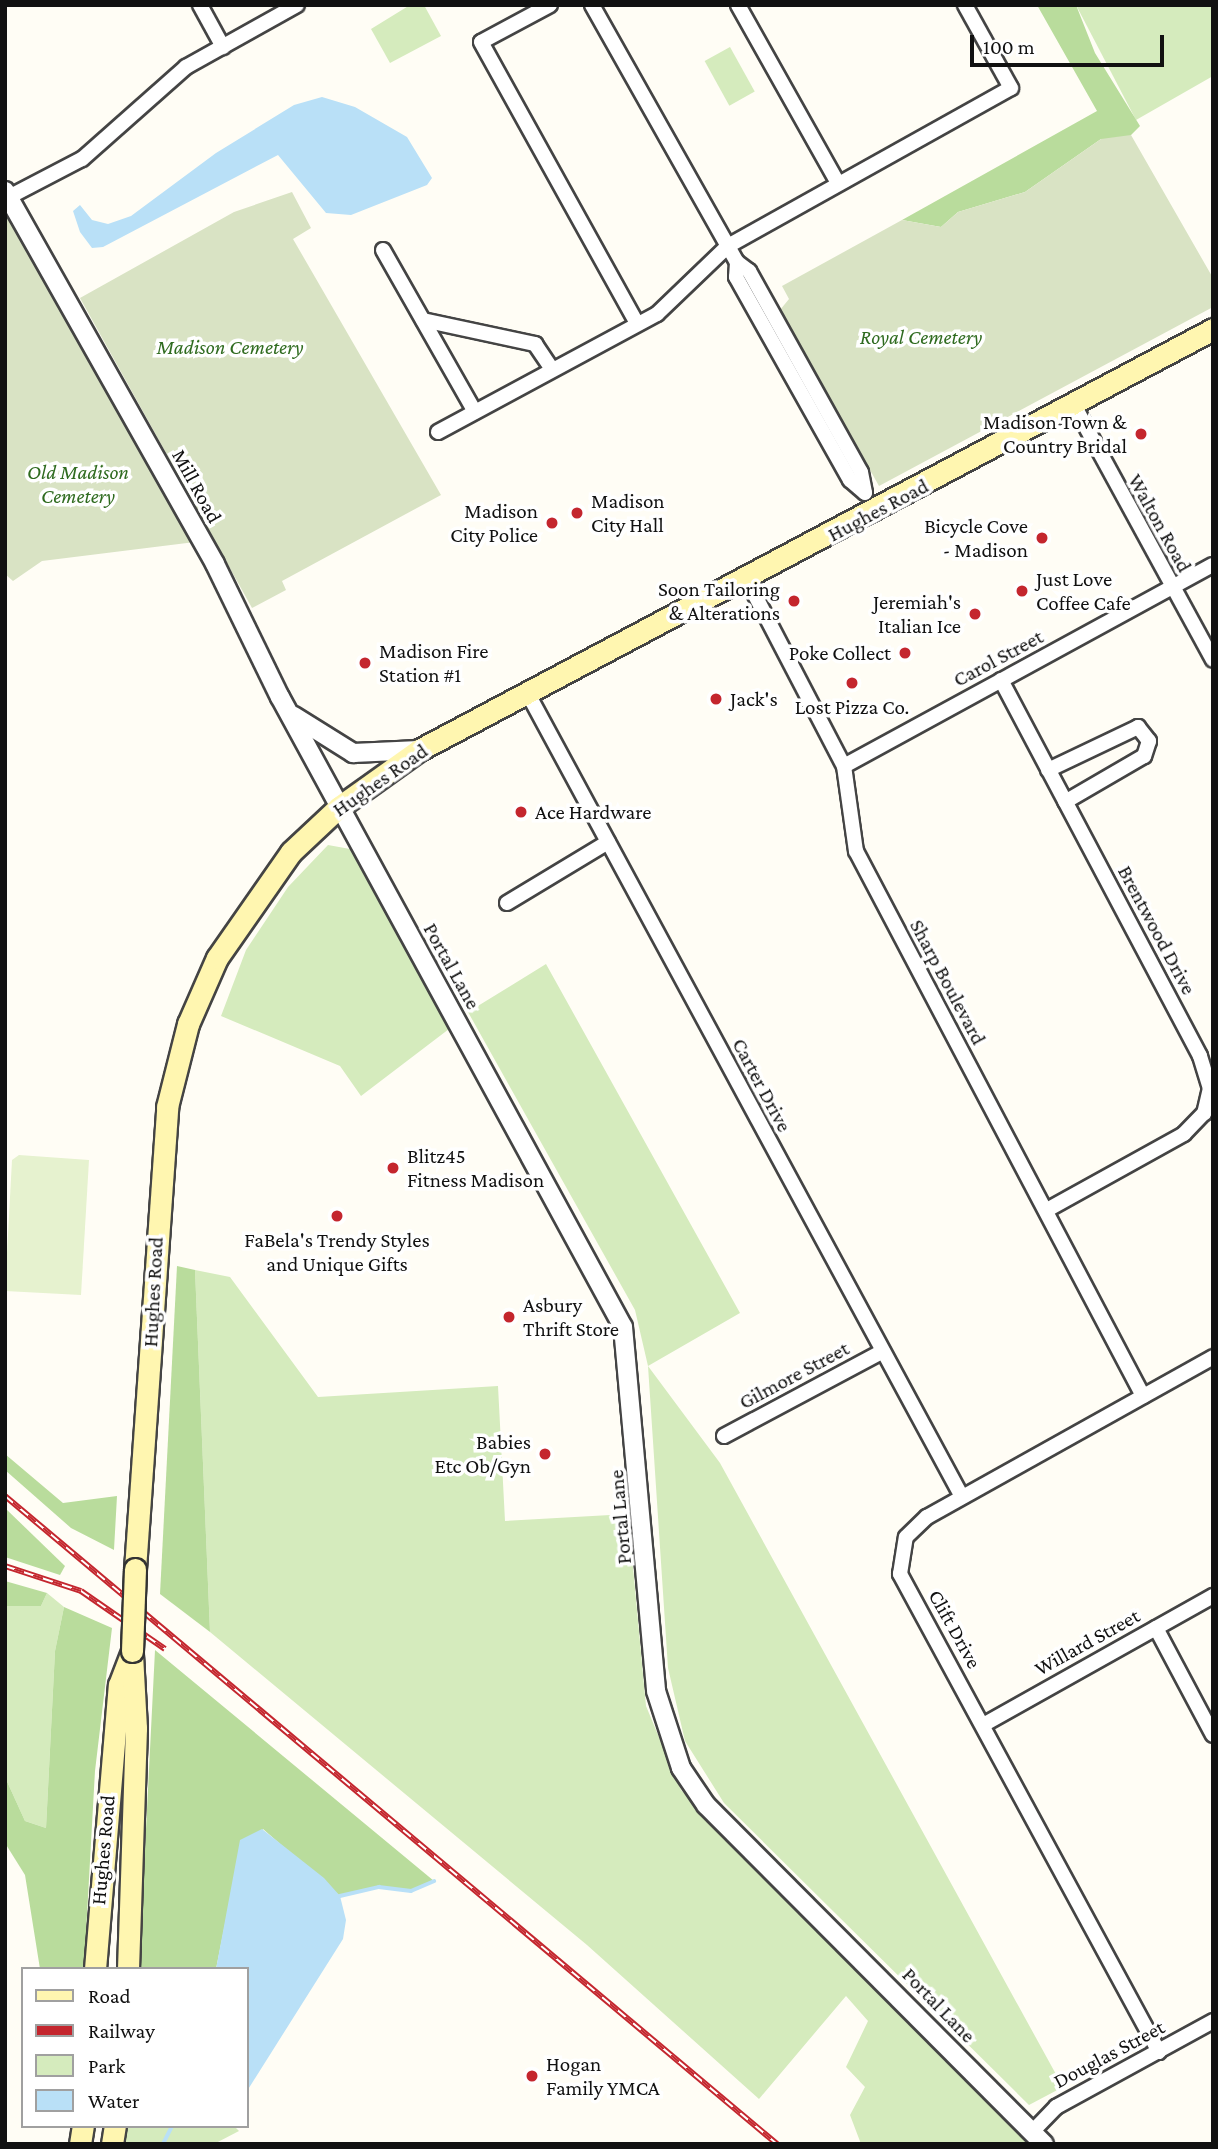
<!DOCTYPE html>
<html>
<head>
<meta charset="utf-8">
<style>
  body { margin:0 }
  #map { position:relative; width:1218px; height:2149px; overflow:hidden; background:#fffdf5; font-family:"Crimson Pro",serif }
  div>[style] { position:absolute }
  .green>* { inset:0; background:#d5ebbd; transform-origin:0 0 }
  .forest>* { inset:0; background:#b9dc9c }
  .cemetery>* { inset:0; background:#d9e3c4 }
  .pitch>* { inset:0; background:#e6f2cf }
  .water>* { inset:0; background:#b9e0f7 }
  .stream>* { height:3.5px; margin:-1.75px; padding:0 1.75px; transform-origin:1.75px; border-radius:1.75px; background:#b9e0f7 }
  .roads { filter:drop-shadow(2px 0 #444) drop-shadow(-2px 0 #444) drop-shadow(0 2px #444) drop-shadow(0 -2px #444) }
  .minor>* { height:14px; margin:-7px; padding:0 7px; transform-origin:7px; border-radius:7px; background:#fff }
  .tertiary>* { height:18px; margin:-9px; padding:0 9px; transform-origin:9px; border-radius:9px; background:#fff }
  .secondary>* { height:21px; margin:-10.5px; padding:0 10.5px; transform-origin:10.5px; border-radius:10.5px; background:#fff6b0 }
  .rail>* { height:6px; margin-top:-3px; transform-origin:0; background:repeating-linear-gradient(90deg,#fff 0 10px,#c4262e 0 20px); box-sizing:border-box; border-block:2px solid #c4262e }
  .bridges { filter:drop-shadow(2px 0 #333) drop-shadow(-2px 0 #333) drop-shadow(0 2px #333) drop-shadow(0 -2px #333) }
  .secondary-bridge>* { height:21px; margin:-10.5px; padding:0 10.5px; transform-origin:10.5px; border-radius:10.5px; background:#fff6b0 }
  .dots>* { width:19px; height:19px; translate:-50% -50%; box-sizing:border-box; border:4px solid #fff; border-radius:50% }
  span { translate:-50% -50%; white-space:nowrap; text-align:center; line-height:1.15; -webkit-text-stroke:7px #fff; paint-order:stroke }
  .park-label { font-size:21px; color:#2f6b1f; font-style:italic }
  .poi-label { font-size:21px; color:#111 }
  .right { translate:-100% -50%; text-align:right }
  .left { translate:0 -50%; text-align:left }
  .street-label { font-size:21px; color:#111 }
  .frame { position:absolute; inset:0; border:7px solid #111; pointer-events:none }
  .legend { position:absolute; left:21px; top:1967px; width:228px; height:161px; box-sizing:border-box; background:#fff; border:2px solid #a0a0a0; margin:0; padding:9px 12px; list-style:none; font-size:21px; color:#111 }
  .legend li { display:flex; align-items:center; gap:14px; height:35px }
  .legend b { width:35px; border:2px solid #a0a0a0 }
  .scale { position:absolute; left:970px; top:35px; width:194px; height:32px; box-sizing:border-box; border:4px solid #111; border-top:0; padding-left:9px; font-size:21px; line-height:24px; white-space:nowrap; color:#111; -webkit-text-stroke:5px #fff; paint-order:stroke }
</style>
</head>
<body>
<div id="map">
  <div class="green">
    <i style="clip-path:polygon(410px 5px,424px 5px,441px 36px,390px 63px,371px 29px)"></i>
    <i style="clip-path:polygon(1076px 5px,1213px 5px,1213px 76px,1136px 120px)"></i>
    <i style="left:730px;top:47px;width:51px;height:29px;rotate:61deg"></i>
    <i style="clip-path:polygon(328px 845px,350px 849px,449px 1029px,361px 1096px,340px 1066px,221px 1016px,246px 950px,288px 887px)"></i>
    <i style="clip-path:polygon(546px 964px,740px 1313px,648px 1366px,720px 1463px,1063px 2087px,1029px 2105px,724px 1803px,685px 1741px,668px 1668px,648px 1366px,635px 1310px,468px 1012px)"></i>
    <i style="clip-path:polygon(195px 1270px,230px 1277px,318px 1397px,498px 1386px,505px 1521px,628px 1514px,646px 1706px,681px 1790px,1032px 2144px,861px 2144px,850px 2115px,865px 2087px,846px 2067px,868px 2021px,846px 1996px,759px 2099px,587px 1945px,210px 1632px)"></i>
    <i style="clip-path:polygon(47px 1593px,64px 1607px,55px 1651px,46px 1828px,25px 1821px,5px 1777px,5px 1606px,41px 1606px)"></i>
    <i style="clip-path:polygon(126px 2126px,234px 2126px,239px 2131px,214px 2144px,123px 2144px)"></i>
  </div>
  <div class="forest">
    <i style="clip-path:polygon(1037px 5px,1076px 5px,1095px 53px,1140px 126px,1126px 140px,1101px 139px,1025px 192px,958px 212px,941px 227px,902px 220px,1097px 111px)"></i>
    <i style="clip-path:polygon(177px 1266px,195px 1270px,210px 1632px,160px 1594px)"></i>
    <i style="clip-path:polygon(5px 1454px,63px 1503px,117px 1496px,114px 1550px,71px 1528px,5px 1470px)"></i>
    <i style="clip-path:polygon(5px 1508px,65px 1566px,60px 1575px,5px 1557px)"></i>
    <i style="clip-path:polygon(5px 1581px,47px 1593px,41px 1606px,5px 1606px)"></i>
    <i style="clip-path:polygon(64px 1607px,112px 1628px,95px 1771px,84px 1969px,40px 1969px,25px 1875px,5px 1843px,5px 1777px,25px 1821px,46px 1828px,55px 1651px)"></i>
    <i style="clip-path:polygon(155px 1650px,434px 1881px,411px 1891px,379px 1887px,340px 1896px,263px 1829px,230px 1899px,216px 1969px,139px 1969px)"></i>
  </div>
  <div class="cemetery">
    <i style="clip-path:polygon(1131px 135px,1213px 278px,1213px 307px,879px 486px,780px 310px,789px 299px,782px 286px,902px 220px,941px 227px,958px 212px,1025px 192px,1101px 139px)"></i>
    <i style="clip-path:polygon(292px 192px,311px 228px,293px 239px,441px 495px,282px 581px,286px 590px,252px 608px,80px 298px,234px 212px)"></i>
    <i style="clip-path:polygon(5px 213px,78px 343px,195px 542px,42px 561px,13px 581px,5px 574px)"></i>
  </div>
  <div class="pitch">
    <i style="clip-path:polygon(19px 1155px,89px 1160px,81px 1295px,5px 1291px,12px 1160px)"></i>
  </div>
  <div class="water">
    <i style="clip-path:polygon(322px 97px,355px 107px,407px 137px,432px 178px,427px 185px,351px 215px,326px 213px,278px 155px,103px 247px,92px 248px,80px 232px,73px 211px,80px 205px,92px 220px,108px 224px,131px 216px,216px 153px,294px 105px)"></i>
    <i style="clip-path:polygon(262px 1829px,324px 1878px,340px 1896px,346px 1920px,343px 1939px,247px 2091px,247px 1969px,216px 1969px,240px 1840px)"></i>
  </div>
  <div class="stream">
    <i style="left:340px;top:1896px;width:40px;rotate:-13deg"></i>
    <i style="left:379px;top:1887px;width:32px;rotate:7deg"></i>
    <i style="left:411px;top:1891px;width:25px;rotate:-23deg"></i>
    <i style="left:163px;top:2144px;width:20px;rotate:-63deg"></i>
  </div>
  <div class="roads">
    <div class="minor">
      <i style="left:200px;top:5px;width:48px;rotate:61.3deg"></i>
      <i style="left:550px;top:5px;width:78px;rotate:151.8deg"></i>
      <i style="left:481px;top:42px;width:322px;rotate:61deg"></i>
      <i style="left:592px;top:5px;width:295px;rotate:60.6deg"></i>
      <i style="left:737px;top:262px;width:15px;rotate:37deg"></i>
      <i style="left:749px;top:271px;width:230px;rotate:60.9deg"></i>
      <i style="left:861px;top:472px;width:21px;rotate:79deg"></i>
      <i style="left:865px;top:493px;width:20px;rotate:-139deg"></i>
      <i style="left:850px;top:480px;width:233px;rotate:-119.3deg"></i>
      <i style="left:736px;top:277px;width:15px;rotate:-86deg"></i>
      <i style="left:738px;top:5px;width:204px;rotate:60.7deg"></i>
      <i style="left:5px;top:199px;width:87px;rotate:-27.5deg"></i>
      <i style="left:82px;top:159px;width:139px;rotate:-41.5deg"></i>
      <i style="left:186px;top:67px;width:127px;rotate:-29.2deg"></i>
      <i style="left:383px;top:250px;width:186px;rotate:60.4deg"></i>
      <i style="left:423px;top:320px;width:115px;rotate:12.1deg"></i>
      <i style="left:535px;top:344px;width:30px;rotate:56deg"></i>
      <i style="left:1074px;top:405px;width:290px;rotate:61.4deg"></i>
      <i style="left:438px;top:432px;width:249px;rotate:-28.3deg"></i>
      <i style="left:657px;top:314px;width:98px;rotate:-43.8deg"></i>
      <i style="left:728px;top:246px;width:324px;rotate:-29.2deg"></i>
      <i style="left:1011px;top:88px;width:95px;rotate:-119deg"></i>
      <i style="left:746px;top:578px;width:212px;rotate:62.5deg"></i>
      <i style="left:844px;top:766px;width:86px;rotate:82deg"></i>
      <i style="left:856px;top:851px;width:616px;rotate:62.23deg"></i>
      <i style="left:1001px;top:680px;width:425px;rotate:62.1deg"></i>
      <i style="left:1200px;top:1056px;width:34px;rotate:73deg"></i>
      <i style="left:1210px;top:1088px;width:26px;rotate:103deg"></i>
      <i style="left:1204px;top:1113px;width:29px;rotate:134deg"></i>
      <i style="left:1184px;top:1134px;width:157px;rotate:151deg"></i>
      <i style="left:527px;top:692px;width:915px;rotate:61.61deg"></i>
      <i style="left:844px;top:766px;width:420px;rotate:-28.6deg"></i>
      <i style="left:1048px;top:770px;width:100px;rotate:-25.5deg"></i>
      <i style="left:1138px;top:727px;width:18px;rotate:52deg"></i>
      <i style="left:1149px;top:741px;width:16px;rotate:108deg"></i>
      <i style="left:1144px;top:756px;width:91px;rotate:149.8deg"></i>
      <i style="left:507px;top:903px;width:118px;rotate:-31.1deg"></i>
      <i style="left:724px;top:1436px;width:180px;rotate:-28.1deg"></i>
      <i style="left:1156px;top:1628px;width:121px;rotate:62deg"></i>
      <i style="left:983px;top:1725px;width:264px;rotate:-29.3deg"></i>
      <i style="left:1159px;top:2052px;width:544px;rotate:-118.45deg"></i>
      <i style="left:900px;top:1574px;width:37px;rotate:-81deg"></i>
      <i style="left:906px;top:1537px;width:29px;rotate:-44deg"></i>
      <i style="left:927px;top:1517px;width:328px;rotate:-29.2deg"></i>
      <i style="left:1032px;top:2132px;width:35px;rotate:-46deg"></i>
      <i style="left:1056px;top:2107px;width:179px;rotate:-28.7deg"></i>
    </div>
    <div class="tertiary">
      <i style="left:5px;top:191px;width:428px;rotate:60.6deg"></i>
      <i style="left:215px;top:564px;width:148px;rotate:64deg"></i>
      <i style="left:280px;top:697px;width:717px;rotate:61.43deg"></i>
      <i style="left:623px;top:1327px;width:365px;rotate:84.8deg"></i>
      <i style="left:656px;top:1691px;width:81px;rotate:72deg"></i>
      <i style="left:681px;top:1768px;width:45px;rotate:56deg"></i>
      <i style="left:706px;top:1805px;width:479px;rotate:45.1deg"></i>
      <i style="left:294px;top:716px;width:70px;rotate:32.1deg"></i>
      <i style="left:353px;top:753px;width:66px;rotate:-2.6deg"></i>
    </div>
    <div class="secondary">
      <i style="left:135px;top:1569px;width:463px;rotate:-86deg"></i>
      <i style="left:167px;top:1107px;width:86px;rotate:-75.8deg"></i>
      <i style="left:188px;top:1024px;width:72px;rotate:-66.3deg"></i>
      <i style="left:217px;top:958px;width:129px;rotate:-55.1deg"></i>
      <i style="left:291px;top:852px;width:66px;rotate:-43.2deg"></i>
      <i style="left:339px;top:807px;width:98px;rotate:-35.5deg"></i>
      <i style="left:419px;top:750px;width:899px;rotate:-27.93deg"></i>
      <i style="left:95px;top:1969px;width:285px;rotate:-85.2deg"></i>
      <i style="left:119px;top:1685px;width:36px;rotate:-69deg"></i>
      <i style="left:128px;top:1969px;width:241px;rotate:-88.1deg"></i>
      <i style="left:136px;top:1728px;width:75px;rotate:-93.1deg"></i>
      <i style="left:80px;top:2144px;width:18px;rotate:-81deg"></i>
      <i style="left:112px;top:2144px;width:18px;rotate:-81deg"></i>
    </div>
  </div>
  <div class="rail">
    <i style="left:5px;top:1496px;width:1008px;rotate:40.01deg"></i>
    <i style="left:5px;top:1566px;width:80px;rotate:18.2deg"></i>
    <i style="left:81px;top:1591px;width:102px;rotate:34.6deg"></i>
  </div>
  <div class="bridges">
    <div class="secondary-bridge">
      <i style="left:132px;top:1651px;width:82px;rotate:-87.9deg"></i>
    </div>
  </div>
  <div class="dots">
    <i style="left:1141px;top:434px;background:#c4262e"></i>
    <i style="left:577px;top:513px;background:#c4262e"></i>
    <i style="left:552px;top:523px;background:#c4262e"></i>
    <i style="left:1042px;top:538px;background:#c4262e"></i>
    <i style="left:1022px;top:591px;background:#c4262e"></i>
    <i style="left:794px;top:601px;background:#c4262e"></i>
    <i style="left:975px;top:614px;background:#c4262e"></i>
    <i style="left:905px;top:653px;background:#c4262e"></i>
    <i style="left:365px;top:663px;background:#c4262e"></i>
    <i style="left:852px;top:683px;background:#c4262e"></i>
    <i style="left:716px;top:699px;background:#c4262e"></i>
    <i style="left:521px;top:812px;background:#c4262e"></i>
    <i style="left:393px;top:1168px;background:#c4262e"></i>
    <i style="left:337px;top:1216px;background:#c4262e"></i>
    <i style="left:509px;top:1317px;background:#c4262e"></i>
    <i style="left:545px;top:1454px;background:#c4262e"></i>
    <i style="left:532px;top:2076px;background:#c4262e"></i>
  </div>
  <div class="park-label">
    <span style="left:921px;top:337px">Royal Cemetery</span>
    <span style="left:230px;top:347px">Madison Cemetery</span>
    <span style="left:78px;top:484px">Old Madison<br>Cemetery</span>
  </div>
  <div class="poi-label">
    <span class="right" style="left:1127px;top:434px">Madison Town &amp;<br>Country Bridal</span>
    <span class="left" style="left:591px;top:513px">Madison<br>City Hall</span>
    <span class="right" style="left:538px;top:523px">Madison<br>City Police</span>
    <span class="right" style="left:1028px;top:538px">Bicycle Cove<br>- Madison</span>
    <span class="left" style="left:1036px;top:591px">Just Love<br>Coffee Cafe</span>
    <span class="right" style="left:780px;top:601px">Soon Tailoring<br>&amp; Alterations</span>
    <span class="right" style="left:961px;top:614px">Jeremiah's<br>Italian Ice</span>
    <span class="left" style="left:379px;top:663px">Madison Fire<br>Station #1</span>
    <span class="right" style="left:891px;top:653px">Poke Collect</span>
    <span class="left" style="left:730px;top:699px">Jack's</span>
    <span style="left:852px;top:707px">Lost Pizza Co.</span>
    <span class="left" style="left:535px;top:812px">Ace Hardware</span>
    <span class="left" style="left:407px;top:1168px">Blitz45<br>Fitness Madison</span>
    <span style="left:337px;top:1252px">FaBela's Trendy Styles<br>and Unique Gifts</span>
    <span class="left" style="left:523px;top:1317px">Asbury<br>Thrift Store</span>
    <span class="right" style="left:531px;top:1454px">Babies<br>Etc Ob/Gyn</span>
    <span class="left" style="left:546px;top:2076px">Hogan<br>Family YMCA</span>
  </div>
  <div class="street-label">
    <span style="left:197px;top:486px;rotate:61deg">Mill Road</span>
    <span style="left:878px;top:510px;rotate:-28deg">Hughes Road</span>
    <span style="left:1160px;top:523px;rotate:61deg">Walton Road</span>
    <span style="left:998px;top:658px;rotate:-28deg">Carol Street</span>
    <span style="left:380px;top:780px;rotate:-35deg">Hughes Road</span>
    <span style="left:1157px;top:930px;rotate:62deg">Brentwood Drive</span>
    <span style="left:452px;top:966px;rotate:61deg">Portal Lane</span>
    <span style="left:948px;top:982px;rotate:62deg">Sharp Boulevard</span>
    <span style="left:762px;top:1085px;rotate:62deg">Carter Drive</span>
    <span style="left:153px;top:1292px;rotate:-87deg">Hughes Road</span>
    <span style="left:794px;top:1375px;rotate:-28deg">Gilmore Street</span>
    <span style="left:620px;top:1517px;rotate:-95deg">Portal Lane</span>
    <span style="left:955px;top:1629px;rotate:61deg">Clift Drive</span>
    <span style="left:1087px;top:1642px;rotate:-29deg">Willard Street</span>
    <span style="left:103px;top:1850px;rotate:-85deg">Hughes Road</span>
    <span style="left:939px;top:2005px;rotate:46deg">Portal Lane</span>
    <span style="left:1109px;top:2054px;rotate:-28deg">Douglas Street</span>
  </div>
  <div class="frame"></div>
  <ul class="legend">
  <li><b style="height:9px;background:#fff6b0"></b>Road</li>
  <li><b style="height:9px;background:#c4262e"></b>Railway</li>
  <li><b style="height:19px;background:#d5ebbd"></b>Park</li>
  <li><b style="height:19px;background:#b9e0f7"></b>Water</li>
  </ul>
  <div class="scale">100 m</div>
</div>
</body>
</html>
